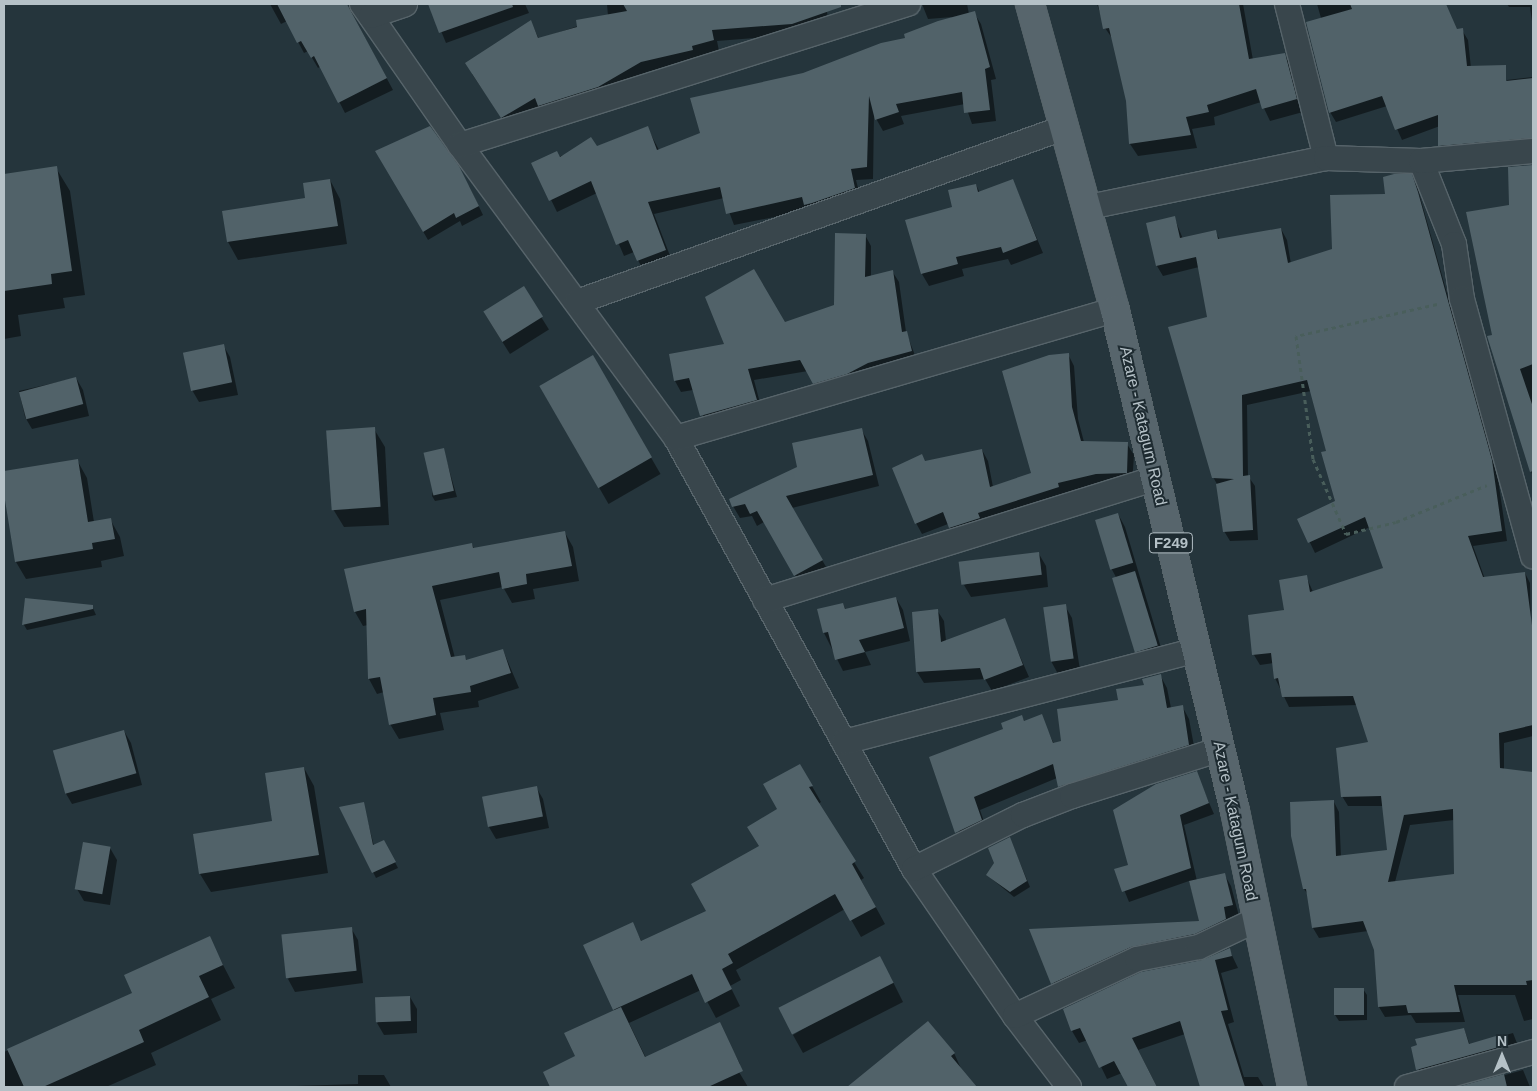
<!DOCTYPE html>
<html>
<head>
<meta charset="utf-8">
<style>
  body { margin:0 }
  #map { position:relative; width:1537px; height:1091px; overflow:hidden; background:#25353c; font-family:Helvetica,sans-serif }
  div>[style] { position:absolute }
  .shadow>* { inset:0; background:#0007; transform-origin:0 0 }
  .building>* { inset:0; background:#516269; transform-origin:0 0 }
  .path>* { height:3px; margin-top:-1.5px; transform-origin:0; background:repeating-linear-gradient(90deg,#495e5b 0 4px,transparent 0 8px) }
  .roads { filter:drop-shadow(1px 0 #57646a) drop-shadow(-1px 0 #57646a) drop-shadow(0 1px #57646a) drop-shadow(0 -1px #57646a) }
  .minor>* { height:24px; margin:-12px; padding:0 12px; transform-origin:12px; border-radius:12px; background:#39464c }
  .primary>* { height:28px; margin:-14px; padding:0 14px; transform-origin:14px; border-radius:14px; background:#57656c }
  span { translate:-50% -50%; white-space:nowrap; text-align:center; line-height:1.15; -webkit-text-stroke:4px #1e2b31; paint-order:stroke }
  .shield-label span { padding:1px 4px; background:#1e2b31; border:1px solid; border-radius:4px; -webkit-text-stroke-width:0 }
  .shield-label { font-size:15px; color:#b5c1c7; font-weight:700 }
  .street-label { font-size:16px; color:#b5c1c7 }
  .frame { position:absolute; inset:0; border:5px solid #b5c1c7; pointer-events:none }
  .north { position:absolute; left:1477px; top:1031px; width:50px; height:50px; -webkit-text-stroke:4px #1e2b31; paint-order:stroke; rotate:0deg; font-size:14px; font-weight:700; line-height:20px; text-align:center; color:#b5c1c7 }
  .north::after { content:''; display:block; margin:auto; width:18px; height:22px; background:#b5c1c7; clip-path:polygon(50% 0,100% 100%,50% 72%,0 100%) }
</style>
</head>
<body>
<div id="map">
  <div class="shadow">
    <i style="clip-path:polygon(270px 4px,347px 4px,393px 90px,345px 113px,321px 66px,318px 68px,308px 51px,304px 53px,287px 21px,281px 24px)"></i>
    <i style="clip-path:polygon(430px 4px,525px 4px,529px 13px,446px 43px)"></i>
    <i style="clip-path:polygon(607px 4px,760px 4px,760px 7px,826px 4px,829px 27px,807px 34px,717px 41px,719px 51px,697px 57px,698px 60px,647px 72px,604px 97px,508px 127px,472px 74px,531px 22px,539px 39px,608px 16px)"></i>
    <i style="clip-path:polygon(922px 4px,967px 4px,969px 14px,974px 13px,981px 24px,996px 79px,991px 80px,996px 121px,972px 124px,965px 104px,901px 116px,904px 124px,883px 131px,874px 115px,873px 179px,856px 180px,861px 200px,734px 225px,724px 198px,654px 214px,672px 261px,644px 272px,634px 252px,624px 256px,597px 193px,557px 212px,533px 163px,596px 147px,647px 127px,659px 150px,702px 133px,804px 74px,906px 39px,953px 17px,928px 19px)"></i>
    <i style="clip-path:polygon(1097px 4px,1243px 4px,1253px 60px,1284px 54px,1292px 67px,1303px 112px,1270px 121px,1261px 102px,1214px 117px,1215px 125px,1192px 129px,1197px 148px,1138px 156px,1130px 144px,1127px 101px,1114px 41px,1105px 28px)"></i>
    <i style="clip-path:polygon(1317px 4px,1449px 4px,1338px 35px,1462px 30px,1468px 40px,1480px 152px,1446px 155px,1440px 145px,1440px 126px,1402px 140px,1387px 106px,1336px 122px,1330px 112px,1321px 18px)"></i>
    <i style="clip-path:polygon(1507px 4px,1533px 4px,1533px 28px,1530px 7px,1509px 7px)"></i>
    <i style="clip-path:polygon(1533px 77px,1533px 151px,1517px 151px,1510px 139px,1507px 80px)"></i>
    <i style="clip-path:polygon(377px 151px,469px 186px,483px 215px,462px 226px,460px 221px,428px 240px)"></i>
    <i style="clip-path:polygon(1533px 166px,1533px 477px,1488px 337px,1494px 336px,1510px 206px,1509px 168px)"></i>
    <i style="clip-path:polygon(56px 168px,70px 191px,85px 295px,63px 298px,65px 308px,18px 315px,21px 336px,4px 339px,4px 175px)"></i>
    <i style="clip-path:polygon(evenodd,1411px 176px,1417px 186px,1497px 472px,1507px 541px,1473px 546px,1485px 579px,1525px 573px,1530px 583px,1533px 736px,1504px 743px,1504px 770px,1533px 773px,1533px 1019px,1524px 1021px,1515px 995px,1458px 995px,1465px 1022px,1416px 1023px,1411px 1015px,1385px 1017px,1379px 1007px,1376px 950px,1368px 931px,1319px 938px,1313px 928px,1309px 896px,1304px 889px,1334px 802px,1339px 812px,1341px 857px,1389px 851px,1383px 806px,1348px 806px,1342px 796px,1369px 743px,1358px 705px,1289px 707px,1275px 678px,1273px 663px,1260px 665px,1254px 655px,1306px 576px,1313px 592px,1385px 568px,1370px 527px,1315px 553px,1299px 520px,1337px 502px,1328px 452px,1311px 391px,1247px 405px,1248px 476px,1255px 486px,1258px 540px,1230px 541px,1224px 531px,1217px 484px,1213px 477px,1208px 318px,1199px 267px,1163px 276px,1157px 266px,1174px 217px,1183px 239px,1215px 231px,1220px 240px,1281px 229px,1287px 240px,1291px 264px,1334px 250px,1386px 195px,1411px 176px,1454px 820px,1455px 876px,1395px 882px,1410px 825px,1454px 820px)"></i>
    <i style="clip-path:polygon(330px 180px,340px 199px,347px 244px,238px 260px,228px 242px,307px 199px)"></i>
    <i style="clip-path:polygon(1013px 181px,1043px 253px,1011px 265px,1008px 259px,962px 269px,964px 276px,929px 286px,922px 274px,953px 208px,976px 185px,980px 193px)"></i>
    <i style="clip-path:polygon(865px 235px,871px 246px,871px 277px,892px 271px,899px 282px,906px 332px,918px 363px,821px 395px,808px 371px,754px 380px,762px 411px,708px 427px,693px 390px,681px 392px,675px 381px,725px 345px,835px 306px)"></i>
    <i style="left:523px;top:288px;width:49px;height:46px;rotate:58deg"></i>
    <i style="clip-path:polygon(223px 345px,230px 357px,238px 395px,199px 402px,192px 390px)"></i>
    <i style="clip-path:polygon(1068px 354px,1074px 366px,1078px 419px,1084px 442px,1127px 444px,1134px 455px,1132px 484px,1103px 485px,1063px 494px,1064px 498px,956px 539px,948px 524px,922px 534px,916px 523px,925px 462px,982px 450px,988px 461px,993px 487px,1033px 474px)"></i>
    <i style="left:593px;top:357px;width:135px;height:60px;rotate:60deg"></i>
    <i style="clip-path:polygon(76px 378px,83px 390px,89px 416px,32px 429px,25px 417px,19px 391px)"></i>
    <i style="clip-path:polygon(374px 429px,385px 447px,389px 525px,344px 527px,333px 509px,328px 432px)"></i>
    <i style="clip-path:polygon(861px 429px,868px 441px,879px 486px,792px 508px,829px 572px,802px 587px,764px 522px,757px 526px,752px 516px,740px 518px,733px 506px)"></i>
    <i style="clip-path:polygon(443px 449px,457px 497px,435px 501px,432px 496px)"></i>
    <i style="clip-path:polygon(77px 460px,87px 478px,94px 522px,110px 519px,120px 537px,124px 556px,101px 561px,102px 567px,26px 579px,16px 562px,4px 472px)"></i>
    <i style="clip-path:polygon(1118px 514px,1125px 527px,1164px 658px,1142px 664px,1135px 652px,1117px 579px,1110px 566px,1096px 521px)"></i>
    <i style="clip-path:polygon(565px 533px,573px 547px,579px 581px,533px 589px,535px 599px,512px 603px,503px 587px,440px 600px,455px 658px,464px 656px,467px 661px,503px 650px,519px 688px,478px 701px,479px 707px,440px 713px,444px 730px,399px 739px,390px 724px,384px 692px,377px 694px,369px 679px,368px 625px,363px 626px,355px 612px,472px 544px,474px 549px)"></i>
    <i style="clip-path:polygon(1039px 554px,1046px 566px,1048px 587px,971px 597px,964px 585px)"></i>
    <i style="clip-path:polygon(896px 598px,903px 610px,910px 641px,865px 652px,871px 665px,843px 671px,824px 633px,843px 604px,846px 610px)"></i>
    <i style="clip-path:polygon(26px 600px,92px 606px,96px 615px,27px 630px,24px 625px)"></i>
    <i style="clip-path:polygon(1065px 606px,1072px 618px,1080px 670px,1058px 674px,1051px 661px)"></i>
    <i style="clip-path:polygon(937px 610px,944px 621px,946px 641px,1004px 620px,1029px 677px,992px 691px,985px 679px,924px 683px,917px 672px)"></i>
    <i style="clip-path:polygon(1160px 675px,1167px 688px,1171px 708px,1182px 706px,1189px 719px,1196px 757px,1066px 799px,1057px 778px,980px 810px,988px 833px,964px 845px,931px 758px,1005px 729px,1022px 717px,1025px 722px,1041px 716px,1054px 744px,1063px 742px)"></i>
    <i style="clip-path:polygon(124px 731px,131px 743px,142px 785px,72px 804px,65px 792px)"></i>
    <i style="clip-path:polygon(800px 765px,821px 802px,818px 804px,864px 878px,861px 880px,885px 924px,861px 937px,845px 909px,736px 970px,741px 980px,730px 986px,740px 1006px,716px 1018px,701px 990px,629px 1023px,646px 1058px,719px 1024px,740px 1064px,736px 1067px,748px 1087px,552px 1087px,544px 1072px,577px 1057px,615px 1011px,585px 946px,632px 924px,642px 942px,708px 911px,760px 847px)"></i>
    <i style="clip-path:polygon(304px 768px,314px 786px,328px 873px,211px 892px,200px 874px,274px 822px)"></i>
    <i style="clip-path:polygon(1196px 773px,1214px 814px,1184px 825px,1197px 881px,1224px 874px,1231px 886px,1239px 916px,1229px 919px,1232px 931px,1059px 995px,1031px 930px,1201px 922px,1189px 881px,1129px 902px,1116px 870px,1129px 866px)"></i>
    <i style="clip-path:polygon(536px 787px,543px 799px,549px 828px,496px 839px,489px 827px,483px 798px)"></i>
    <i style="clip-path:polygon(363px 803px,374px 846px,384px 841px,398px 868px,376px 878px,341px 808px)"></i>
    <i style="clip-path:polygon(1012px 844px,1030px 887px,1014px 897px,987px 875px)"></i>
    <i style="clip-path:polygon(110px 848px,117px 860px,110px 905px,84px 901px,77px 889px)"></i>
    <i style="clip-path:polygon(351px 928px,358px 940px,363px 983px,295px 992px,288px 979px)"></i>
    <i style="clip-path:polygon(209px 938px,235px 988px,211px 999px,221px 1020px,151px 1053px,156px 1065px,106px 1087px,4px 1087px,4px 1052px,134px 993px)"></i>
    <i style="clip-path:polygon(1229px 949px,1238px 968px,1221px 973px,1234px 1022px,1228px 1024px,1244px 1077px,1258px 1077px,1264px 1087px,1201px 1087px,1185px 1034px,1138px 1050px,1157px 1087px,1129px 1087px,1122px 1073px,1107px 1079px,1088px 1040px,1079px 1043px,1072px 1031px)"></i>
    <i style="clip-path:polygon(890px 976px,903px 1002px,803px 1053px,793px 1035px)"></i>
    <i style="clip-path:polygon(1363px 989px,1367px 995px,1367px 1020px,1339px 1021px,1335px 1015px)"></i>
    <i style="clip-path:polygon(410px 997px,417px 1009px,417px 1033px,384px 1035px,377px 1023px)"></i>
    <i style="clip-path:polygon(928px 1022px,954px 1053px,963px 1073px,975px 1087px,849px 1087px)"></i>
    <i style="clip-path:polygon(1464px 1029px,1470px 1045px,1513px 1033px,1520px 1051px,1422px 1078px,1412px 1048px)"></i>
    <i style="clip-path:polygon(1523px 1070px,1530px 1087px,1462px 1087px)"></i>
    <i style="clip-path:polygon(358px 1075px,384px 1075px,391px 1087px,264px 1087px,358px 1084px)"></i>
  </div>
  <div class="building">
    <i style="clip-path:polygon(277px 4px,347px 4px,387px 78px,338px 103px,314px 56px,311px 58px,301px 41px,297px 43px)"></i>
    <i style="clip-path:polygon(428px 4px,512px 4px,513px 7px,439px 33px)"></i>
    <i style="clip-path:polygon(623px 4px,841px 4px,841px 7px,792px 24px,712px 30px,714px 40px,692px 46px,693px 50px,641px 62px,598px 87px,538px 106px,535px 98px,501px 118px,465px 63px,531px 20px,538px 38px,577px 27px,576px 20px,627px 11px)"></i>
    <i style="clip-path:polygon(1098px 4px,1239px 4px,1249px 59px,1285px 53px,1297px 99px,1262px 109px,1256px 89px,1207px 105px,1209px 112px,1186px 117px,1191px 135px,1129px 144px,1126px 101px,1109px 28px,1103px 29px)"></i>
    <i style="clip-path:polygon(1350px 4px,1446px 4px,1457px 29px,1463px 28px,1467px 66px,1506px 65px,1506px 81px,1533px 78px,1533px 138px,1438px 146px,1438px 115px,1395px 130px,1382px 96px,1329px 113px,1306px 22px,1352px 9px)"></i>
    <i style="clip-path:polygon(975px 11px,990px 67px,985px 69px,990px 110px,964px 113px,962px 92px,896px 104px,899px 112px,875px 120px,869px 96px,867px 167px,851px 169px,855px 188px,812px 203px,804px 205px,802px 197px,726px 214px,720px 187px,648px 202px,666px 250px,637px 261px,628px 240px,616px 245px,591px 181px,549px 201px,531px 163px,557px 151px,560px 157px,591px 137px,597px 146px,648px 126px,657px 150px,700px 133px,690px 98px,803px 73px,881px 43px,905px 38px,904px 34px,938px 21px)"></i>
    <i style="clip-path:polygon(430px 126px,459px 166px,479px 206px,456px 218px,454px 213px,423px 232px,375px 151px)"></i>
    <i style="clip-path:polygon(1533px 165px,1533px 364px,1520px 369px,1533px 407px,1533px 471px,1530px 472px,1487px 336px,1492px 335px,1466px 212px,1509px 205px,1508px 167px)"></i>
    <i style="clip-path:polygon(57px 166px,72px 271px,51px 274px,52px 284px,4px 291px,4px 174px)"></i>
    <i style="clip-path:polygon(evenodd,1394px 174px,1412px 174px,1418px 192px,1492px 460px,1502px 531px,1468px 536px,1483px 577px,1525px 572px,1533px 633px,1533px 725px,1499px 733px,1500px 768px,1533px 772px,1533px 980px,1526px 981px,1527px 985px,1454px 985px,1460px 1012px,1408px 1013px,1406px 1005px,1378px 1007px,1374px 950px,1363px 921px,1312px 928px,1306px 889px,1303px 889px,1291px 836px,1290px 802px,1334px 800px,1336px 856px,1387px 850px,1381px 796px,1341px 797px,1336px 748px,1368px 742px,1353px 696px,1282px 697px,1278px 678px,1274px 679px,1271px 653px,1252px 655px,1248px 615px,1284px 610px,1279px 580px,1307px 575px,1310px 592px,1383px 568px,1365px 517px,1308px 543px,1297px 519px,1335px 501px,1321px 452px,1326px 451px,1307px 380px,1242px 395px,1243px 476px,1250px 475px,1253px 530px,1223px 532px,1216px 484px,1234px 479px,1212px 478px,1168px 327px,1207px 317px,1196px 257px,1156px 266px,1146px 223px,1175px 216px,1180px 238px,1216px 230px,1218px 239px,1281px 228px,1288px 263px,1332px 249px,1330px 195px,1385px 194px,1383px 177px,1394px 174px,1453px 809px,1454px 874px,1388px 882px,1404px 815px,1453px 809px)"></i>
    <i style="clip-path:polygon(330px 179px,338px 226px,227px 242px,222px 211px,305px 198px,303px 183px)"></i>
    <i style="clip-path:polygon(1013px 179px,1037px 240px,1003px 253px,1001px 247px,956px 257px,958px 264px,921px 274px,905px 220px,952px 207px,948px 190px,976px 184px,978px 192px)"></i>
    <i style="clip-path:polygon(835px 233px,866px 234px,865px 277px,893px 270px,902px 332px,907px 331px,912px 351px,868px 363px,847px 374px,813px 384px,800px 360px,748px 369px,757px 400px,700px 416px,689px 378px,674px 381px,669px 354px,724px 344px,705px 297px,754px 269px,785px 322px,834px 305px)"></i>
    <i style="left:524px;top:286px;width:36px;height:48px;rotate:58deg"></i>
    <i style="left:224px;top:344px;width:39px;height:42px;rotate:78deg"></i>
    <i style="clip-path:polygon(1069px 353px,1072px 407px,1081px 441px,1128px 442px,1127px 473px,1096px 474px,1058px 483px,1059px 487px,978px 513px,980px 518px,949px 528px,943px 512px,915px 524px,892px 468px,922px 454px,925px 461px,982px 449px,990px 487px,1031px 473px,1002px 371px,1049px 355px)"></i>
    <i style="left:593px;top:355px;width:118px;height:62px;rotate:60deg"></i>
    <i style="left:76px;top:377px;width:28px;height:59px;rotate:75deg"></i>
    <i style="left:375px;top:427px;width:80px;height:49px;rotate:86deg"></i>
    <i style="clip-path:polygon(862px 428px,873px 475px,786px 496px,823px 560px,794px 576px,757px 511px,750px 514px,745px 504px,732px 507px,729px 499px,797px 467px,792px 443px)"></i>
    <i style="left:444px;top:448px;width:44px;height:21px;rotate:77deg"></i>
    <i style="clip-path:polygon(78px 459px,88px 522px,111px 518px,115px 539px,92px 543px,93px 549px,15px 562px,4px 494px,4px 471px)"></i>
    <i style="left:1118px;top:513px;width:52px;height:24px;rotate:73deg"></i>
    <i style="clip-path:polygon(565px 531px,572px 566px,526px 574px,527px 584px,502px 589px,499px 572px,432px 586px,451px 657px,465px 655px,466px 660px,503px 649px,511px 673px,470px 686px,471px 692px,433px 698px,436px 715px,389px 725px,380px 677px,368px 679px,366px 609px,354px 612px,344px 569px,472px 543px,473px 548px)"></i>
    <i style="left:1039px;top:552px;width:23px;height:81px;rotate:83deg"></i>
    <i style="left:1135px;top:571px;width:78px;height:24px;rotate:73deg"></i>
    <i style="clip-path:polygon(896px 597px,904px 628px,859px 640px,865px 652px,835px 660px,828px 632px,823px 633px,817px 609px,843px 603px,845px 609px)"></i>
    <i style="clip-path:polygon(25px 598px,93px 605px,93px 609px,22px 625px)"></i>
    <i style="left:1066px;top:604px;width:55px;height:23px;rotate:82deg"></i>
    <i style="clip-path:polygon(938px 609px,941px 642px,1005px 618px,1023px 665px,984px 680px,980px 668px,916px 672px,912px 612px)"></i>
    <i style="clip-path:polygon(1161px 674px,1167px 708px,1183px 705px,1189px 745px,1058px 787px,1053px 764px,974px 797px,982px 820px,955px 833px,929px 757px,1003px 729px,1001px 723px,1022px 715px,1024px 721px,1042px 714px,1053px 743px,1061px 741px,1057px 709px,1118px 700px,1116px 689px,1144px 685px,1142px 679px)"></i>
    <i style="left:124px;top:730px;width:45px;height:74px;rotate:74deg"></i>
    <i style="clip-path:polygon(800px 764px,813px 786px,809px 787px,856px 861px,852px 864px,876px 907px,850px 921px,835px 894px,728px 954px,733px 963px,722px 969px,732px 989px,705px 1003px,692px 974px,613px 1010px,583px 945px,633px 922px,641px 941px,706px 911px,691px 884px,759px 846px,747px 827px,777px 809px,763px 784px)"></i>
    <i style="clip-path:polygon(304px 767px,319px 855px,199px 874px,193px 834px,272px 821px,265px 773px)"></i>
    <i style="clip-path:polygon(1197px 771px,1209px 803px,1180px 815px,1191px 868px,1122px 892px,1114px 869px,1128px 865px,1113px 810px,1156px 784px)"></i>
    <i style="left:537px;top:786px;width:31px;height:56px;rotate:79deg"></i>
    <i style="clip-path:polygon(364px 802px,373px 845px,384px 840px,396px 862px,372px 873px,339px 807px)"></i>
    <i style="clip-path:polygon(1010px 837px,1027px 881px,1010px 892px,986px 875px,994px 863px,988px 848px)"></i>
    <i style="left:83px;top:842px;width:28px;height:48px;rotate:10deg"></i>
    <i style="clip-path:polygon(1225px 873px,1233px 905px,1224px 907px,1226px 919px,1195px 934px,1131px 947px,1051px 984px,1029px 929px,1199px 921px,1189px 881px)"></i>
    <i style="left:352px;top:927px;width:44px;height:71px;rotate:84deg"></i>
    <i style="clip-path:polygon(210px 936px,223px 965px,199px 976px,209px 997px,139px 1030px,144px 1042px,43px 1087px,24px 1087px,7px 1049px,132px 993px,124px 975px)"></i>
    <i style="clip-path:polygon(1230px 948px,1232px 956px,1215px 960px,1228px 1010px,1221px 1011px,1245px 1087px,1200px 1087px,1180px 1021px,1132px 1038px,1157px 1087px,1128px 1087px,1114px 1061px,1099px 1068px,1080px 1028px,1071px 1031px,1063px 1009px,1141px 972px,1202px 960px)"></i>
    <i style="left:880px;top:956px;width:30px;height:114px;rotate:63deg"></i>
    <i style="left:1364px;top:988px;width:27px;height:30px;rotate:90deg"></i>
    <i style="left:410px;top:996px;width:25px;height:35px;rotate:88deg"></i>
    <i style="clip-path:polygon(621px 1007px,645px 1057px,720px 1022px,743px 1071px,708px 1087px,550px 1087px,543px 1072px,575px 1056px,564px 1033px)"></i>
    <i style="clip-path:polygon(928px 1021px,955px 1053px,951px 1056px,977px 1087px,847px 1087px)"></i>
    <i style="clip-path:polygon(1464px 1028px,1469px 1044px,1496px 1036px,1499px 1047px,1416px 1070px,1411px 1047px,1417px 1045px,1415px 1039px)"></i>
    <i style="clip-path:polygon(1504px 1074px,1507px 1087px,1457px 1087px)"></i>
  </div>
  <div class="path">
    <i style="left:1437px;top:304px;width:145px;rotate:167.2deg"></i>
    <i style="left:1296px;top:336px;width:124px;rotate:82.1deg"></i>
    <i style="left:1313px;top:459px;width:82px;rotate:66.3deg"></i>
    <i style="left:1346px;top:534px;width:51px;rotate:-13.5deg"></i>
    <i style="left:1396px;top:522px;width:98px;rotate:-22.1deg"></i>
  </div>
  <div class="roads">
    <div class="minor">
      <i style="left:362px;top:4px;width:172px;rotate:55.2deg"></i>
      <i style="left:460px;top:145px;width:364px;rotate:53.6deg"></i>
      <i style="left:676px;top:438px;width:492px;rotate:61.1deg"></i>
      <i style="left:914px;top:869px;width:178px;rotate:55.5deg"></i>
      <i style="left:1015px;top:1016px;width:89px;rotate:52.7deg"></i>
      <i style="left:1287px;top:4px;width:159px;rotate:75.8deg"></i>
      <i style="left:371px;top:16px;width:36px;rotate:-19deg"></i>
      <i style="left:460px;top:145px;width:470px;rotate:-17.5deg"></i>
      <i style="left:1421px;top:161px;width:89px;rotate:68.3deg"></i>
      <i style="left:1454px;top:244px;width:56px;rotate:81.7deg"></i>
      <i style="left:1462px;top:299px;width:267px;rotate:74.6deg"></i>
      <i style="left:1089px;top:207px;width:242px;rotate:-11.7deg"></i>
      <i style="left:1326px;top:158px;width:95px;rotate:1.8deg"></i>
      <i style="left:1421px;top:161px;width:112px;rotate:-5.1deg"></i>
      <i style="left:577px;top:302px;width:519px;rotate:-19.69deg"></i>
      <i style="left:676px;top:438px;width:457px;rotate:-16.3deg"></i>
      <i style="left:765px;top:600px;width:410px;rotate:-17.3deg"></i>
      <i style="left:844px;top:742px;width:365px;rotate:-14.6deg"></i>
      <i style="left:914px;top:869px;width:122px;rotate:-26.4deg"></i>
      <i style="left:1023px;top:815px;width:53px;rotate:-21.2deg"></i>
      <i style="left:1072px;top:796px;width:156px;rotate:-17.5deg"></i>
      <i style="left:1015px;top:1016px;width:135px;rotate:-25deg"></i>
      <i style="left:1137px;top:959px;width:63px;rotate:-11deg"></i>
      <i style="left:1199px;top:947px;width:63px;rotate:-25.3deg"></i>
      <i style="left:1407px;top:1087px;width:131px;rotate:-15.5deg"></i>
    </div>
    <div class="primary">
      <i style="left:1030px;top:4px;width:318px;rotate:74.5deg"></i>
      <i style="left:1115px;top:310px;width:515px;rotate:76.53deg"></i>
      <i style="left:1235px;top:811px;width:282px;rotate:78.3deg"></i>
    </div>
  </div>
  <div class="shield-label">
    <span style="left:1171px;top:543px">F249</span>
  </div>
  <div class="street-label">
    <span style="left:1143px;top:426px;rotate:77deg">Azare - Katagum Road</span>
    <span style="left:1235px;top:821px;rotate:78deg">Azare - Katagum Road</span>
  </div>
  <div class="frame"></div>
  <div class="north">N</div>
</div>
</body>
</html>
